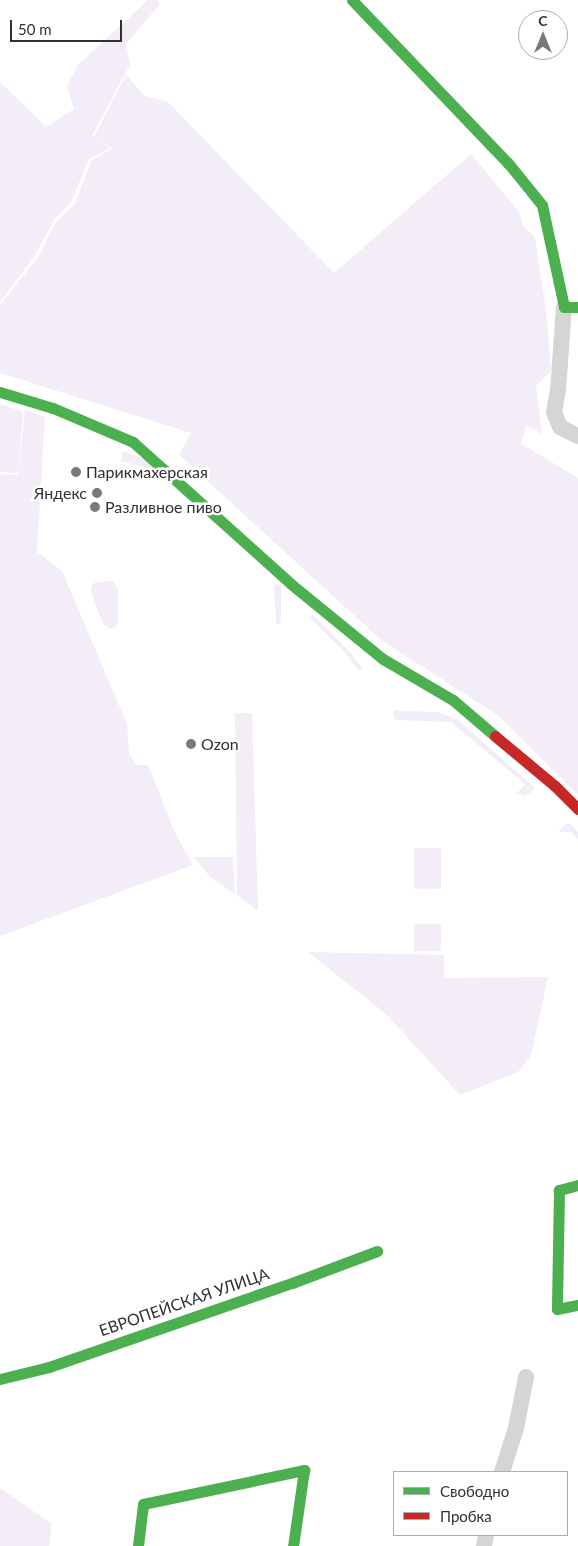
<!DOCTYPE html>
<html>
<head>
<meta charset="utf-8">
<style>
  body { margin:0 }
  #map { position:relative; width:578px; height:1546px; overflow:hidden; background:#fff; font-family:Lato,sans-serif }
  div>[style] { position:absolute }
  .green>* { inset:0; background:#f2edf6; transform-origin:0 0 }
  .street>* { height:16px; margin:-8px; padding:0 8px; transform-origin:8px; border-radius:8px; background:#d5d5d5 }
  .fast>* { height:11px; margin:-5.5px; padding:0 5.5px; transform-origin:5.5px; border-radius:5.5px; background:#4caf50 }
  .jam>* { height:11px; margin:-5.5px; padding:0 5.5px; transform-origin:5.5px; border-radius:5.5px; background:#c62828 }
  .dots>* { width:14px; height:14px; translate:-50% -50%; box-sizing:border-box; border:2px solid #fff; border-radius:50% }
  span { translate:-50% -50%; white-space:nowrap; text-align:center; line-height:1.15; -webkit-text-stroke:5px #fff; paint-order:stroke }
  .poi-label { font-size:16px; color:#313131 }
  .left { translate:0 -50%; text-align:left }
  .right { translate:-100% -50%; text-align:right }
  .street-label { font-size:16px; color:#313131 }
  .legend { position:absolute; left:393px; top:1471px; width:175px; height:65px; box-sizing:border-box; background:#fff; border:1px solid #adadad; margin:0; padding:6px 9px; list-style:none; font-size:15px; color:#313131 }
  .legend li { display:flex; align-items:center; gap:10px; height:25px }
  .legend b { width:25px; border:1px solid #adadad }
  .north { position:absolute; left:518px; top:10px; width:50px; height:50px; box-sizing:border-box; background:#fff; border:1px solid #adadad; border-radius:50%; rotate:0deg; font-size:14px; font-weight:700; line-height:20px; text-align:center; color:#313131 }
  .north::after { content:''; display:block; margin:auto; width:18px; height:22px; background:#797979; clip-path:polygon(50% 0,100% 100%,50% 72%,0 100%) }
  .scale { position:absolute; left:10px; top:20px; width:112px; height:22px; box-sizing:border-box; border:2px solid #313131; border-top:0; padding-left:6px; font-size:15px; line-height:18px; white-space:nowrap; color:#313131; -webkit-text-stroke:4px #fff; paint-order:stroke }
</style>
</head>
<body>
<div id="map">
  <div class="green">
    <i style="clip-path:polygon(148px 0,158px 0,160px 4px,126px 44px,130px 65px,92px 136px,111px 148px,89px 159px,71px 202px,54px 220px,35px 255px,0 302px,0 82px,46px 127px,74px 109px,67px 86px,77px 66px)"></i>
    <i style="clip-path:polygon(126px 75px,145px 96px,168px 102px,334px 273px,471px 154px,520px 213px,523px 226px,535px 237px,547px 317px,551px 371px,536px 386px,542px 434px,526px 425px,522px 444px,578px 478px,578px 795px,499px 716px,381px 640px,179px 455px,191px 433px,0 373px,0 305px,39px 256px,55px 223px,75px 204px,91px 161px,113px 148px,94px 137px)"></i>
    <i style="clip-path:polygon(0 404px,23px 412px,18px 473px,0 472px)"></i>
    <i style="clip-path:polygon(25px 409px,45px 417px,37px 552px,62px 571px,127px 724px,129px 754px,136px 765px,148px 765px,175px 833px,193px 865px,0 936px,0 474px,18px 475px)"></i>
    <i style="clip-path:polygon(122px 451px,150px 461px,155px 471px,126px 462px,121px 462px)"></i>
    <i style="clip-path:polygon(113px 581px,118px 589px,118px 622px,115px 627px,110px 629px,103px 624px,91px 591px,92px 585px,96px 582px)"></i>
    <i style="clip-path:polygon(281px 584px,281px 623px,276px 624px,274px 585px)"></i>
    <i style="clip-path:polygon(313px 615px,347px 649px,362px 668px,359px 671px,345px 652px,310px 618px)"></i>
    <i style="clip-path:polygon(395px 709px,399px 711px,439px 712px,458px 720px,535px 788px,533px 791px,524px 796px,517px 793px,525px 784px,451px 722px,395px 720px,393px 714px)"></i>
    <i style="clip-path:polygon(235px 713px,252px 713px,258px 911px,237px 895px)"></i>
    <i style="clip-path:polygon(566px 824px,571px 824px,578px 832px,578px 839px,571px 832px,558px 832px)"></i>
    <i style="left:414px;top:848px;width:27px;height:41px"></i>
    <i style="clip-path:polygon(194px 857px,233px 857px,235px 894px,210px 877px)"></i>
    <i style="left:441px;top:924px;width:27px;height:27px;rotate:90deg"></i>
    <i style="clip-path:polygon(308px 952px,444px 955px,444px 978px,548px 977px,531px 1055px,518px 1072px,460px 1095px,386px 1014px)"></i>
    <i style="clip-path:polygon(0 1488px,52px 1524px,49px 1546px,0 1546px)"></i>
  </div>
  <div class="street">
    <i style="left:564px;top:307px;width:83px;rotate:94.1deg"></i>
    <i style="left:558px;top:390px;width:22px;rotate:100deg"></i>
    <i style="left:554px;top:412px;width:16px;rotate:68deg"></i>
    <i style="left:560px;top:427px;width:20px;rotate:27deg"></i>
    <i style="left:502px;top:1472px;width:46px;rotate:-72.3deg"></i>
    <i style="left:516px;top:1428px;width:52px;rotate:-78.9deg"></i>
    <i style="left:484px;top:1546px;width:11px;rotate:-80deg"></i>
  </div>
  <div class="fast">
    <i style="left:352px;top:0;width:226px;rotate:46.3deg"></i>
    <i style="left:508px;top:163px;width:54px;rotate:51deg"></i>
    <i style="left:542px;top:205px;width:104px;rotate:77.8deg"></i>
    <i style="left:564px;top:307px;width:14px"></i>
    <i style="left:0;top:392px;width:55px;rotate:16.8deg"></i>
    <i style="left:53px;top:408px;width:87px;rotate:23deg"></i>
    <i style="left:133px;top:442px;width:212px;rotate:41.9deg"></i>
    <i style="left:291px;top:584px;width:119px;rotate:39.2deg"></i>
    <i style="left:383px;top:659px;width:81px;rotate:30.4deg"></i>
    <i style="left:453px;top:700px;width:55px;rotate:40.6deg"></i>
    <i style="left:578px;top:1185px;width:20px;rotate:165deg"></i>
    <i style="left:559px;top:1190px;width:119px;rotate:91deg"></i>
    <i style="left:557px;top:1309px;width:21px;rotate:-11deg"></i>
    <i style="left:0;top:1379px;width:50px;rotate:-13.8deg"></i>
    <i style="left:49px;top:1367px;width:257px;rotate:-19.1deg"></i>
    <i style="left:292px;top:1283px;width:91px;rotate:-20.6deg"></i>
    <i style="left:138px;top:1546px;width:42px;rotate:-83.2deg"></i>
    <i style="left:143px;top:1504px;width:165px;rotate:-11.9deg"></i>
    <i style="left:304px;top:1470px;width:77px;rotate:98.2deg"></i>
  </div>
  <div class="jam">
    <i style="left:495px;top:736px;width:78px;rotate:39.8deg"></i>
    <i style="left:555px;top:786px;width:33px;rotate:45deg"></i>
  </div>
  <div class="dots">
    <i style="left:76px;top:472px;background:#797979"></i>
    <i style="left:97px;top:493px;background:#797979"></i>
    <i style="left:95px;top:507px;background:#797979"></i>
    <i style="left:191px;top:744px;background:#797979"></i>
  </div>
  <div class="poi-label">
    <span class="left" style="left:86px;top:472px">Парикмахерская</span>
    <span class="right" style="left:87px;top:493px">Яндекс</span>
    <span class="left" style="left:105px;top:507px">Разливное пиво</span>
    <span class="left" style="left:201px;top:744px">Ozon</span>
  </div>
  <div class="street-label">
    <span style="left:184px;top:1302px;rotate:-19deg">ЕВРОПЕЙСКАЯ УЛИЦА</span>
  </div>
  <ul class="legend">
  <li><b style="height:6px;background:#4caf50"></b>Свободно</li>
  <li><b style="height:6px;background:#c62828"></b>Пробка</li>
  </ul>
  <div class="north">С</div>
  <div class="scale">50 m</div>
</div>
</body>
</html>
